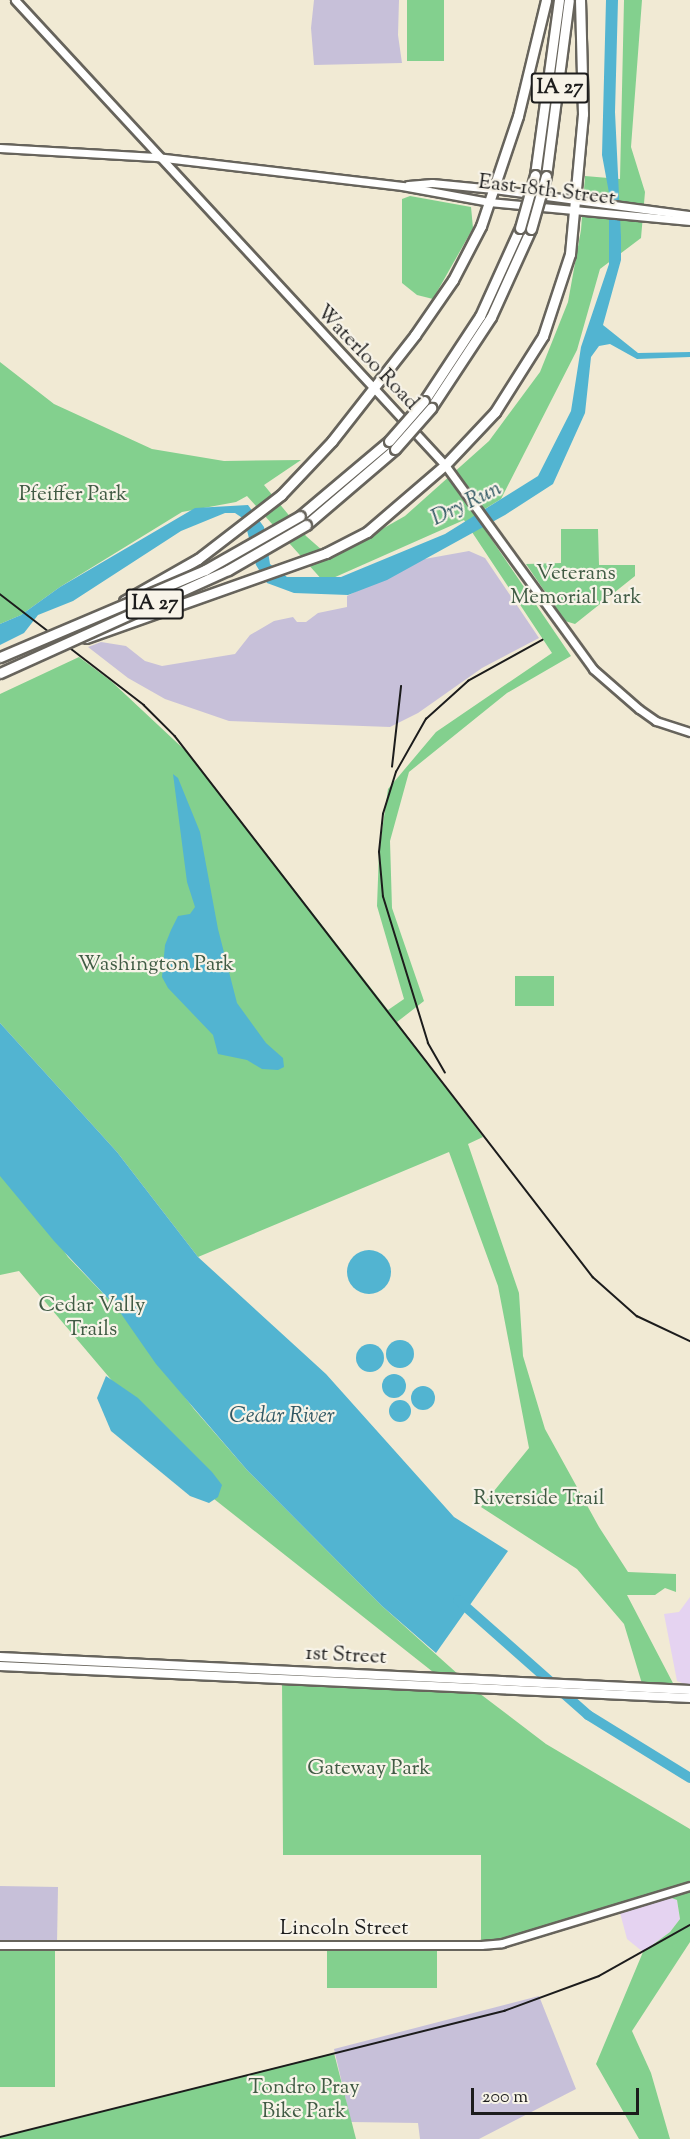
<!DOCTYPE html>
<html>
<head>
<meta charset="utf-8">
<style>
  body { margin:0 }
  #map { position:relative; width:690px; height:2139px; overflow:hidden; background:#f1ead4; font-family:"Sorts Mill Goudy",serif }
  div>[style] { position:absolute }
  .built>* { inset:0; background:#e5d3f1 }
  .industrial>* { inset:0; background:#c7c0d9; transform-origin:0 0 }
  .green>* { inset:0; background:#83d08e; transform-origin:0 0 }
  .water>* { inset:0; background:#52b4d1 }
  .round { border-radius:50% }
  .river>* { height:10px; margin:-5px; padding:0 5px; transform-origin:5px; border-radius:5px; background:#52b4d1 }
  .roads { filter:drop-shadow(2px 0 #67645c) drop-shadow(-2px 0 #67645c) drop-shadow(0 2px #67645c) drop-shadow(0 -2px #67645c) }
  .secondary>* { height:7px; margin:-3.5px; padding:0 3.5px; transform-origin:3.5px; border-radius:3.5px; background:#fff }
  .primary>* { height:8px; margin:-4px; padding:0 4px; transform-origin:4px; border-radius:4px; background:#fff }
  .highway>* { height:9px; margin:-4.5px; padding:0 4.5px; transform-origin:4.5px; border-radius:4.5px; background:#fff }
  .rail>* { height:1.5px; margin:-0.75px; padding:0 0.75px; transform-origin:0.75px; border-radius:0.75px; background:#1c1c1c }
  .bridges { filter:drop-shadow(2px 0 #67645c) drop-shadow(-2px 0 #67645c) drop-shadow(0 2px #67645c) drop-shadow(0 -2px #67645c) }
  .highway-bridge>* { height:9px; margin:-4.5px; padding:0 4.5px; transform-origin:4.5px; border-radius:4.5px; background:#fff }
  span { translate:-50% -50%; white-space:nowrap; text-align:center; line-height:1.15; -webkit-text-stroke:4.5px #f7f3e8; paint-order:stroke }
  .shield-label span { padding:2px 4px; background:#f7f3e8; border:2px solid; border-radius:4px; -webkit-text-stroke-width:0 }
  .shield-label { font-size:20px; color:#1c1c1c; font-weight:700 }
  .street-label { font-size:21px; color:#1c1c1c }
  .park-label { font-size:21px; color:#405b44 }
  .water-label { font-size:22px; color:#325964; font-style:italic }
  .scale { position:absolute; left:471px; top:2088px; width:168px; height:27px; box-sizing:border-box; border:3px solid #1c1c1c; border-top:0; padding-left:8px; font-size:18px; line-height:21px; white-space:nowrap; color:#1c1c1c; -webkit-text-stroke:4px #f7f3e8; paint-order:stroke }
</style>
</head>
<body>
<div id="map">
  <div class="built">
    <i style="clip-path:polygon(690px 1597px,690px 1686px,677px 1681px,664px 1614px,679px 1612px)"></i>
    <i style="clip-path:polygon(666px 1896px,677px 1900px,680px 1919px,670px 1932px,643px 1952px,627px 1939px,619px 1909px)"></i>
  </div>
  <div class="industrial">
    <i style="clip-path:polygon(314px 0,399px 0,398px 35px,402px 63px,314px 65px,311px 28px)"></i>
    <i style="clip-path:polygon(469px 551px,485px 558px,539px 638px,482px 668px,418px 713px,390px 727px,229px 721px,165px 699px,128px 678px,88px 647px,101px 642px,126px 646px,145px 661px,162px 666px,235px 654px,250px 635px,274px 621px,293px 617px,297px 622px,306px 622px,318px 613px,347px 607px,347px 596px,419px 560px)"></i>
    <i style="left:0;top:1886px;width:58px;height:64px;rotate:1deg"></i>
    <i style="clip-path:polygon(539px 1996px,576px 2089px,479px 2139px,420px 2139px,418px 2123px,351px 2122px,334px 2049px)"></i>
  </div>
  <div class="green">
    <i style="left:407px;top:0;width:37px;height:61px"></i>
    <i style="clip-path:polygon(624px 0,642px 0,631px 147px,645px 192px,641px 238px,600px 269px,577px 350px,501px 499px,475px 515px,571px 656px,507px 693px,409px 772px,390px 841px,392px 908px,424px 1001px,397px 1022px,483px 1137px,468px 1144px,519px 1293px,523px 1356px,545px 1429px,599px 1527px,628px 1572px,676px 1574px,676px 1592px,665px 1588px,655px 1595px,627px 1595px,675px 1687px,643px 1687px,624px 1624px,577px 1569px,481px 1507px,529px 1448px,498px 1286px,449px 1152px,198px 1257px,117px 1152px,0 1023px,0 694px,79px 657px,111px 681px,189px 754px,388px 1010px,404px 999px,377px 906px,379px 852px,388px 789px,436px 732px,552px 653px,464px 520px,324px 582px,247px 496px,236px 502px,182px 512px,60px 587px,21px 615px,0 624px,0 362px,54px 404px,152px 449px,224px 461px,301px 460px,264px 485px,306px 536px,331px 558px,405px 516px,489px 441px,540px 372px,568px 302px,581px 230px,585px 176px,620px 179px)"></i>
    <i style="clip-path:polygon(410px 196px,471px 207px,473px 228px,433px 299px,417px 295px,402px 283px,402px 199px)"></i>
    <i style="clip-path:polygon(561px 529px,598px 529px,599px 565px,635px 565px,635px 576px,575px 624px,565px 621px,526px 564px,561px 563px)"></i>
    <i style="left:515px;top:976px;width:39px;height:30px"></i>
    <i style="clip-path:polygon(0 1155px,68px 1257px,117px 1308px,194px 1409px,247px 1470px,382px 1606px,479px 1693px,546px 1744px,690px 1829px,690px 1942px,632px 2031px,651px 2073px,670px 2139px,639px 2139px,596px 2064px,643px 1952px,670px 1932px,680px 1919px,677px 1900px,666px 1896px,481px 1945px,481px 1855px,283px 1855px,282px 1678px,452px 1687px,209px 1495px,19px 1271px,0 1275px)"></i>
    <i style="left:327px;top:1946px;width:110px;height:42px"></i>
    <i style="left:0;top:1950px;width:55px;height:137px"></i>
    <i style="clip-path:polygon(334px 2053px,356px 2139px,0 2139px,0 2137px)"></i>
  </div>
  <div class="water">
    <i style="clip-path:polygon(606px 0,618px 0,615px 112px,621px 237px,621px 260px,603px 325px,638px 353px,690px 352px,690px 357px,637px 359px,610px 344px,599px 346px,591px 357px,585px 413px,553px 484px,505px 515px,387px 580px,348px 595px,294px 593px,267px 583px,256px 565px,244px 519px,235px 513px,225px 513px,181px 531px,73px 601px,38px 615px,24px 633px,0 645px,0 624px,21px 615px,60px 587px,195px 508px,248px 505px,264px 527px,270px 564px,287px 577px,341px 577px,445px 534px,538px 476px,571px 411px,581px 347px,609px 264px,609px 193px,602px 155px)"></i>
    <i style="clip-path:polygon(173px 774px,178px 778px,200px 832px,218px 929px,237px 1003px,266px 1043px,283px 1058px,284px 1067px,278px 1070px,262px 1069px,247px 1060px,218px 1054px,213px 1035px,168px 988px,162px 977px,165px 945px,171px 930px,178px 916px,190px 914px,195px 907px,187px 882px)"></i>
    <i style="clip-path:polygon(0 1023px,117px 1152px,198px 1257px,326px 1374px,454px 1517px,508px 1551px,436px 1653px,382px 1606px,247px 1470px,156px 1364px,117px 1308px,54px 1241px,0 1176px)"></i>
    <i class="round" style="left:347px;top:1250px;width:44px;height:44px"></i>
    <i class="round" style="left:386px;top:1340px;width:28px;height:28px"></i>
    <i class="round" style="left:356px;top:1344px;width:28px;height:28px"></i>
    <i class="round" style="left:382px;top:1374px;width:24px;height:24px"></i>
    <i style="clip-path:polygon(106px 1376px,138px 1398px,212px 1472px,222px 1485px,218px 1497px,209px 1503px,190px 1496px,111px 1431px,97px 1398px)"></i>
    <i class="round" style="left:411px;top:1386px;width:24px;height:24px"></i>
    <i class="round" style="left:389px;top:1400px;width:22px;height:22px"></i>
  </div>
  <div class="river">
    <i style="left:458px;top:1600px;width:174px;rotate:41.5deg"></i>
    <i style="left:588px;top:1715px;width:120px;rotate:31.7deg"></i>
  </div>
  <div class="roads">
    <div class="secondary">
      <i style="left:15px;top:0;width:633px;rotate:47.24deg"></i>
      <i style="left:445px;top:465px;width:252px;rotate:54deg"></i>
      <i style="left:593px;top:669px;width:61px;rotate:41deg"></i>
      <i style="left:639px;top:709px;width:21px;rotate:35deg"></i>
      <i style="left:656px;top:721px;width:36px;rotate:18deg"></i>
      <i style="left:0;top:148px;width:156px;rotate:3.3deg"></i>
      <i style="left:156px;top:157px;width:248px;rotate:6.7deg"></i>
      <i style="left:402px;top:186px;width:88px;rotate:10.4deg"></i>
      <i style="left:489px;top:202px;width:202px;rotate:5.4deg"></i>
      <i style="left:408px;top:185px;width:24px;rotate:-5deg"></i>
      <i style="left:432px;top:183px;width:62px;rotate:5.5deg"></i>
      <i style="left:494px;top:189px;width:198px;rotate:7.6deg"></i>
      <i style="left:0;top:1945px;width:481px"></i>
      <i style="left:481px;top:1945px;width:21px;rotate:-5deg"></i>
      <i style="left:502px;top:1943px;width:196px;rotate:-16.9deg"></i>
    </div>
    <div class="primary">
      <i style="left:0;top:1657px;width:691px;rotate:2.74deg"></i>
      <i style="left:0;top:1666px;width:691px;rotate:2.66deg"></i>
    </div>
    <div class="highway">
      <i style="left:535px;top:175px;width:177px;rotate:-82.2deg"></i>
      <i style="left:546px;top:176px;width:177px;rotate:-82.6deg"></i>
      <i style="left:424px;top:401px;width:102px;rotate:-56.6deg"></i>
      <i style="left:480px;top:316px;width:97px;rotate:-65.6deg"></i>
      <i style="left:431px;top:408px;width:109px;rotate:-56.6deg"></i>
      <i style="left:491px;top:317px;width:97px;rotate:-65.6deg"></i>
      <i style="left:300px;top:516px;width:116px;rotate:-40.1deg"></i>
      <i style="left:306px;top:525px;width:117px;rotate:-40.5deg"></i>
      <i style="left:124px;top:601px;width:85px;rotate:-29.6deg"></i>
      <i style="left:198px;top:559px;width:105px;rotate:-37.6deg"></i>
      <i style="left:281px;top:495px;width:74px;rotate:-46.6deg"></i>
      <i style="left:332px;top:441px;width:135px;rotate:-51.9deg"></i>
      <i style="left:415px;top:335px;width:67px;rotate:-55.4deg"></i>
      <i style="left:453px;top:280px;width:61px;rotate:-62.6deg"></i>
      <i style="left:481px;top:226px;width:116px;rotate:-71.4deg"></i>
      <i style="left:518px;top:116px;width:119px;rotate:-76.4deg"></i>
      <i style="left:86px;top:638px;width:255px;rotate:-19.5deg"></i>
      <i style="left:326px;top:553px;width:46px;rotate:-27.1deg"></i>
      <i style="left:367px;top:532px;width:103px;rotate:-40.7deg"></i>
      <i style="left:445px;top:465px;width:73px;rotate:-46.7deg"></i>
      <i style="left:495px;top:412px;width:90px;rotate:-57.7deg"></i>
      <i style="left:543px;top:336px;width:86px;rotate:-71.8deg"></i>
      <i style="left:570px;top:254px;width:141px;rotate:-84.7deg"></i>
      <i style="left:583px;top:114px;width:114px;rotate:-91.5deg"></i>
    </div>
  </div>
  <div class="rail">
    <i style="left:0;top:594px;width:182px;rotate:37.6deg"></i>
    <i style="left:144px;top:705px;width:44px;rotate:45deg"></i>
    <i style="left:175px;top:736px;width:684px;rotate:52.31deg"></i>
    <i style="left:593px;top:1277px;width:59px;rotate:41.6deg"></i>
    <i style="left:637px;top:1316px;width:59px;rotate:25.3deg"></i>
    <i style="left:392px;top:767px;width:81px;rotate:-83.6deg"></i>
    <i style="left:445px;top:1073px;width:34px;rotate:-120deg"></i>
    <i style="left:428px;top:1043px;width:153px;rotate:-107.1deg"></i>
    <i style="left:383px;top:897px;width:45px;rotate:-95.1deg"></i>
    <i style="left:379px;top:852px;width:38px;rotate:-84deg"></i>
    <i style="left:383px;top:814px;width:44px;rotate:-72.8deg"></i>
    <i style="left:396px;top:772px;width:61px;rotate:-60.5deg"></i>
    <i style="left:426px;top:719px;width:57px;rotate:-42.1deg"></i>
    <i style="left:468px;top:681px;width:85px;rotate:-29deg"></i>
    <i style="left:0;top:2137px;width:520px;rotate:-14.04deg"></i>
    <i style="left:504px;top:2011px;width:101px;rotate:-20.2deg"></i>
    <i style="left:599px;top:1976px;width:104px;rotate:-29.3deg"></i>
  </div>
  <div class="bridges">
    <div class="highway-bridge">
      <i style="left:520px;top:228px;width:55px;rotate:-74.2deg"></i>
      <i style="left:531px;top:229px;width:55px;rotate:-74.2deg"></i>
      <i style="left:389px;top:441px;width:53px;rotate:-48.8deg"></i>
      <i style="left:395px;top:449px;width:55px;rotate:-48.7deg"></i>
      <i style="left:0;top:657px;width:223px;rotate:-23deg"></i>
      <i style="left:205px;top:570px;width:109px;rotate:-29.6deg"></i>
      <i style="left:0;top:673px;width:250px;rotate:-24.3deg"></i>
      <i style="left:228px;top:570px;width:90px;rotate:-30deg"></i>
    </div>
  </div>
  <div class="shield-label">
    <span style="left:560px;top:88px">IA 27</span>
    <span style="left:155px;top:604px">IA 27</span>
  </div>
  <div class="street-label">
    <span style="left:547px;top:191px;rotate:7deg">East 18th Street</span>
    <span style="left:367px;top:358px;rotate:46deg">Waterloo Road</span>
    <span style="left:346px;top:1656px;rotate:3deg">1st Street</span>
    <span style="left:344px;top:1929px">Lincoln Street</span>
  </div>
  <div class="park-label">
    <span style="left:73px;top:495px">Pfeiffer Park</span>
    <span style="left:576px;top:586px">Veterans<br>Memorial Park</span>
    <span style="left:156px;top:965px">Washington Park</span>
    <span style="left:92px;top:1318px">Cedar Vally<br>Trails</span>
    <span style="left:539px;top:1499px">Riverside Trail</span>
    <span style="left:369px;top:1769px">Gateway Park</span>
    <span style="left:304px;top:2100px">Tondro Pray<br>Bike Park</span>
  </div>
  <div class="water-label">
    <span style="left:467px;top:505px;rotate:-26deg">Dry Run</span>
    <span style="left:282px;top:1418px">Cedar River</span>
  </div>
  <div class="scale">200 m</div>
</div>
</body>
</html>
